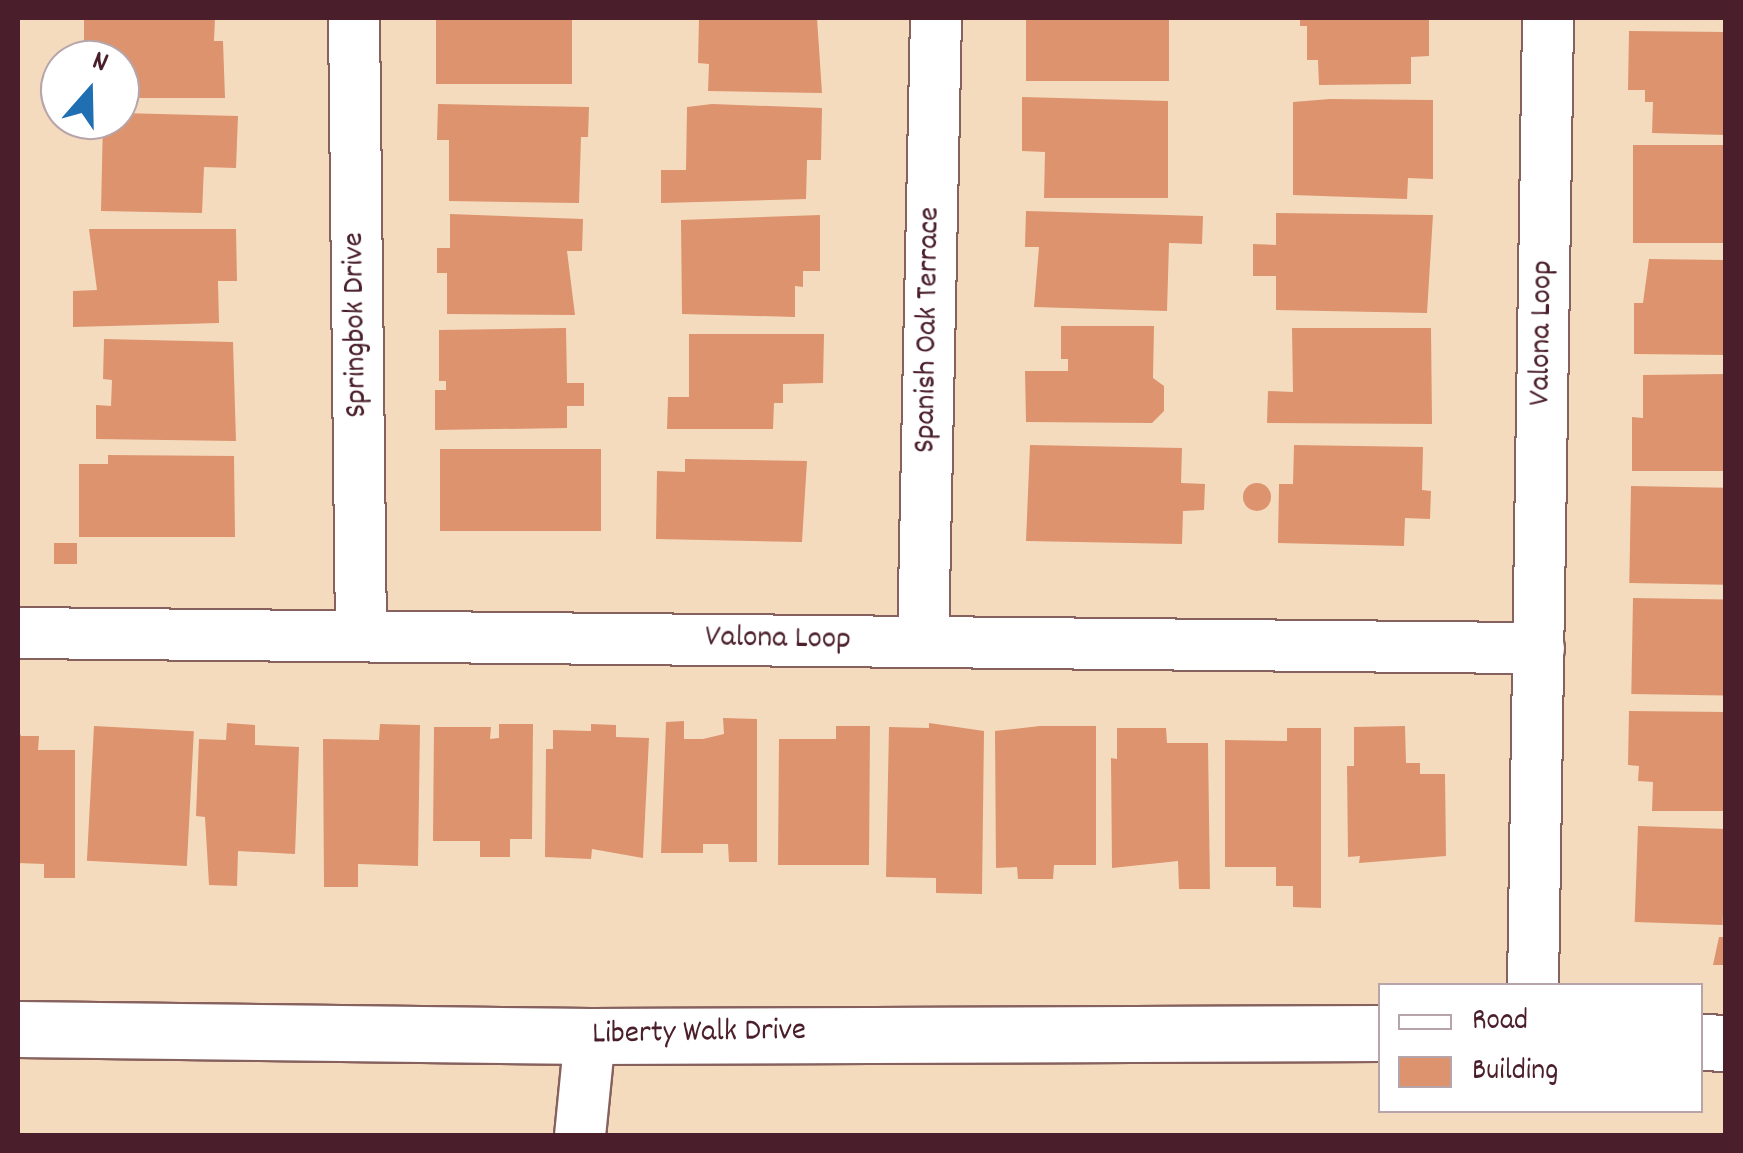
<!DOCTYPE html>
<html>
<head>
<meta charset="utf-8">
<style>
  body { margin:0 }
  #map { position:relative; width:1743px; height:1153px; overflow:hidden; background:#f5dbbe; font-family:Dekko,sans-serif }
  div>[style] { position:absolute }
  .building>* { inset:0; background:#dc936e; transform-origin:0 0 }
  .round { border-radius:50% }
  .roads { filter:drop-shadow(2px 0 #86615e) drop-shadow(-2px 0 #86615e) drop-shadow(0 2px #86615e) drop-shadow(0 -2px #86615e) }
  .minor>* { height:50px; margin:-25px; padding:0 25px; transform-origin:25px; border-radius:25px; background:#fff }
  .tertiary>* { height:55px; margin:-27.5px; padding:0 27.5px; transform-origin:27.5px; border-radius:27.5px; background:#fff }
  span { translate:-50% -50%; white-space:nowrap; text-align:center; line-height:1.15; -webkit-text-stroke:10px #fff; paint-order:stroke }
  .street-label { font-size:32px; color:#4a1f2b }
  .frame { position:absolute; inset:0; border:20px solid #4a1f2b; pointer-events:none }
  .legend { position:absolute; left:1378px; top:983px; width:325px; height:130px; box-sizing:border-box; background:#fff; border:2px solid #b7a5aa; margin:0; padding:12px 18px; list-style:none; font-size:30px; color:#4a1f2b }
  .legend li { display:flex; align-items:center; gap:20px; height:50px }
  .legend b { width:50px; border:2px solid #b7a5aa }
  .north { position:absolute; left:40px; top:40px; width:100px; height:100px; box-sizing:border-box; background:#fff; border:2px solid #b7a5aa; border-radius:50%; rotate:20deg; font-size:28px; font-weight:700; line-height:40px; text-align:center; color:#4a1f2b }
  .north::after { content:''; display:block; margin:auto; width:35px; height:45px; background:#1f6fb2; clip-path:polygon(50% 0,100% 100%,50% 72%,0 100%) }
</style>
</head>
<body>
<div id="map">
  <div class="building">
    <i style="clip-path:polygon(84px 18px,215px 18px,214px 41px,223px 41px,225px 98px,120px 98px,120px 60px,84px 60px)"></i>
    <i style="left:436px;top:18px;width:136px;height:66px"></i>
    <i style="clip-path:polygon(699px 18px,817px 18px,822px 93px,708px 91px,709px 64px,698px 63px)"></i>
    <i style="left:1026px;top:18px;width:143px;height:63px"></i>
    <i style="clip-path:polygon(1300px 18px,1429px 18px,1429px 56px,1411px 57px,1411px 84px,1319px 85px,1318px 60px,1307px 60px,1307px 26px,1300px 26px)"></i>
    <i style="clip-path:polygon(1629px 31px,1726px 32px,1726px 135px,1652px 133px,1653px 102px,1645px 102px,1645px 90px,1628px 90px)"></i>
    <i style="clip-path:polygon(1022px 97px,1168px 101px,1168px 198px,1044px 198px,1045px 152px,1022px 151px)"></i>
    <i style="clip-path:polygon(1330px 99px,1433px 100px,1433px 179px,1408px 178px,1407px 199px,1293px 195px,1293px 102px)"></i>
    <i style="clip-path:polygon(438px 104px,589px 107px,588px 137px,581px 137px,579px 203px,449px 201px,449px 140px,437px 140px)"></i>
    <i style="clip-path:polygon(712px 104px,822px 108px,821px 160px,807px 160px,806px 199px,661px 203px,661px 170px,686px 170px,687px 107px)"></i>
    <i style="clip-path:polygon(120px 113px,238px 116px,236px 168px,204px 167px,202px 213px,101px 211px,103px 120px,120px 120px)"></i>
    <i style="left:1726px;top:145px;width:98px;height:93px;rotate:90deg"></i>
    <i style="clip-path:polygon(1026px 211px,1203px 216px,1202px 244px,1169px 243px,1167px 311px,1034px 307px,1039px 247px,1025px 247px)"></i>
    <i style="clip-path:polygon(1276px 213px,1433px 215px,1427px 313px,1276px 310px,1276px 276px,1253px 276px,1253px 244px,1276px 245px)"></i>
    <i style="clip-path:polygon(450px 214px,583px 219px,582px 251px,567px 251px,575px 315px,447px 314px,447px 273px,437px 273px,437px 248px,450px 248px)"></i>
    <i style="clip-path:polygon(820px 215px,820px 271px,803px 271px,803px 287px,795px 286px,795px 317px,682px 314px,681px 220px)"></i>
    <i style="clip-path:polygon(89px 229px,236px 229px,237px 281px,218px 281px,219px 323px,73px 327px,73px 291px,97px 290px)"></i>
    <i style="clip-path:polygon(1649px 259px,1726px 260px,1726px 355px,1634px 354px,1634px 303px,1643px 303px)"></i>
    <i style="clip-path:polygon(1061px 326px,1154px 326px,1153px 378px,1164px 386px,1164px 411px,1152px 423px,1026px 422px,1025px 371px,1068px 371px,1068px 359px,1061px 359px)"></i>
    <i style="clip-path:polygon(566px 328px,567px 383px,584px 383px,584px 406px,567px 406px,567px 428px,435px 430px,435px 390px,446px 390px,446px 381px,439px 381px,439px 330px)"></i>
    <i style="clip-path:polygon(1292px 328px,1431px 328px,1432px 424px,1267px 423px,1268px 391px,1293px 392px)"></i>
    <i style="clip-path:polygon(689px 334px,824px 334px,823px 383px,783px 384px,783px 403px,774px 403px,773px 429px,667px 429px,668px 397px,689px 397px)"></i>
    <i style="clip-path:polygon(104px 339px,233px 342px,236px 441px,96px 439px,96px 405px,111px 406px,112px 380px,103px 379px)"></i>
    <i style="clip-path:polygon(1726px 374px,1726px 471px,1632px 471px,1632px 417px,1643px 418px,1643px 375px)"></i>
    <i style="clip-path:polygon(1030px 445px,1182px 448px,1181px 483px,1205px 484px,1204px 510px,1183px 511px,1182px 544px,1026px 541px)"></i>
    <i style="clip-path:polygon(1294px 445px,1423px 447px,1422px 490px,1431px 491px,1430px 519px,1405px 518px,1404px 546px,1278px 543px,1279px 484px,1293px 484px)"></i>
    <i style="left:440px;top:449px;width:161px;height:82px"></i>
    <i style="clip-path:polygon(108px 455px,234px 456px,235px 537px,79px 537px,79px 464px,108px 464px)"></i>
    <i style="clip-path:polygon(685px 459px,807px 461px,802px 542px,656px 539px,657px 471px,685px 472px)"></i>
    <i class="round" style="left:1243px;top:483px;width:28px;height:28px"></i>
    <i style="left:1631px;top:486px;width:95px;height:97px;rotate:1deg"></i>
    <i style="left:54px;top:543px;width:23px;height:21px"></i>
    <i style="left:1633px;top:598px;width:93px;height:96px;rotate:1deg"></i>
    <i style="clip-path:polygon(1629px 711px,1726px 712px,1726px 811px,1652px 811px,1653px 782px,1638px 781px,1639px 766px,1628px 765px)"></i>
    <i style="clip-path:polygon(723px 718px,757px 719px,757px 862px,729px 862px,728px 844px,703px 844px,703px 853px,661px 853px,666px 722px,684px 721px,684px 739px,703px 739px,724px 734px)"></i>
    <i style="clip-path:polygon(227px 723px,255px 725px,255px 745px,299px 747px,295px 854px,238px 851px,237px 886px,209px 885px,205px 817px,196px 816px,199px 739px,226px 740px)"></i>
    <i style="clip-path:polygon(929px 723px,984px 731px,982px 894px,936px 893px,936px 878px,886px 877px,889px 727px,929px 728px)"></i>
    <i style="clip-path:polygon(380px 724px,420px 725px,418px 866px,358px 864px,358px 887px,324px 887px,323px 739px,379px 740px)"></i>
    <i style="clip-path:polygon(499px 724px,533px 724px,532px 839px,510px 839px,510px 857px,480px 857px,480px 841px,433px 841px,434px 727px,491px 727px,490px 739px,499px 738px)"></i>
    <i style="clip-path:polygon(591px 724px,616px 725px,616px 737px,649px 738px,643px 858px,592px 849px,591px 859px,545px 857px,546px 749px,553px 749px,553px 730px,591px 731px)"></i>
    <i style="left:94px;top:726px;width:100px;height:135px;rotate:3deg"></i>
    <i style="clip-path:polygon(836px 726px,870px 726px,869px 865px,778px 865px,779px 739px,836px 739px)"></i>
    <i style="clip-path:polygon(1040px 726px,1096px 726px,1096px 865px,1054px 865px,1053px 879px,1018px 879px,1017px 867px,996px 868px,995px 731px)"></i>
    <i style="clip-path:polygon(1405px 726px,1406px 763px,1420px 763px,1420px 774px,1445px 774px,1446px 856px,1359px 863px,1360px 856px,1348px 857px,1347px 766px,1354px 766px,1354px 727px)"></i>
    <i style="clip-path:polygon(1117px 728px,1166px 728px,1167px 743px,1208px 743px,1210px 889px,1179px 889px,1178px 861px,1112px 868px,1111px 758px,1117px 759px)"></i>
    <i style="clip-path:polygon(1287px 728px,1321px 728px,1321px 908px,1293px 907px,1293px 886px,1276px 886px,1276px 867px,1225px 867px,1225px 740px,1287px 741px)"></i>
    <i style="clip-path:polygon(18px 729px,21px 736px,39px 736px,38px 750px,75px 750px,75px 878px,44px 878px,44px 864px,18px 863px)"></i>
    <i style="left:1638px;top:826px;width:88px;height:96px;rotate:2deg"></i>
    <i style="clip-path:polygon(1719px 937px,1726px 937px,1726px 965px,1713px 965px)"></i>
  </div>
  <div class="roads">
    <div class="minor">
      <i style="left:354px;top:18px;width:614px;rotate:89.35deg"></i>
      <i style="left:18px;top:633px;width:1521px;rotate:0.57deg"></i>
      <i style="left:923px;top:642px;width:624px;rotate:-88.81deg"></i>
      <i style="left:1533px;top:986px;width:968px;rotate:-89.11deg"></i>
      <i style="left:580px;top:1136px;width:100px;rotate:-84.3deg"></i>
    </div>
    <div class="tertiary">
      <i style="left:18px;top:1029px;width:572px;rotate:0.7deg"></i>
      <i style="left:590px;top:1036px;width:790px;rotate:-0.22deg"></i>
      <i style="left:1700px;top:1042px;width:26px;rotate:2deg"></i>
    </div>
  </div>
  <div class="street-label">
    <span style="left:357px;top:325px;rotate:-91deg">Springbok Drive</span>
    <span style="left:929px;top:330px;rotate:-89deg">Spanish Oak Terrace</span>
    <span style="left:1543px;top:333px;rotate:-89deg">Valona Loop</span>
    <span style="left:778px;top:640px;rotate:1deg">Valona Loop</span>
    <span style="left:699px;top:1034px;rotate:-1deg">Liberty Walk Drive</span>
  </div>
  <div class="frame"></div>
  <ul class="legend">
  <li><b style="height:12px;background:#fff"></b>Road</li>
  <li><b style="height:28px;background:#dc936e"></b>Building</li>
  </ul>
  <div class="north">N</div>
</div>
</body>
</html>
